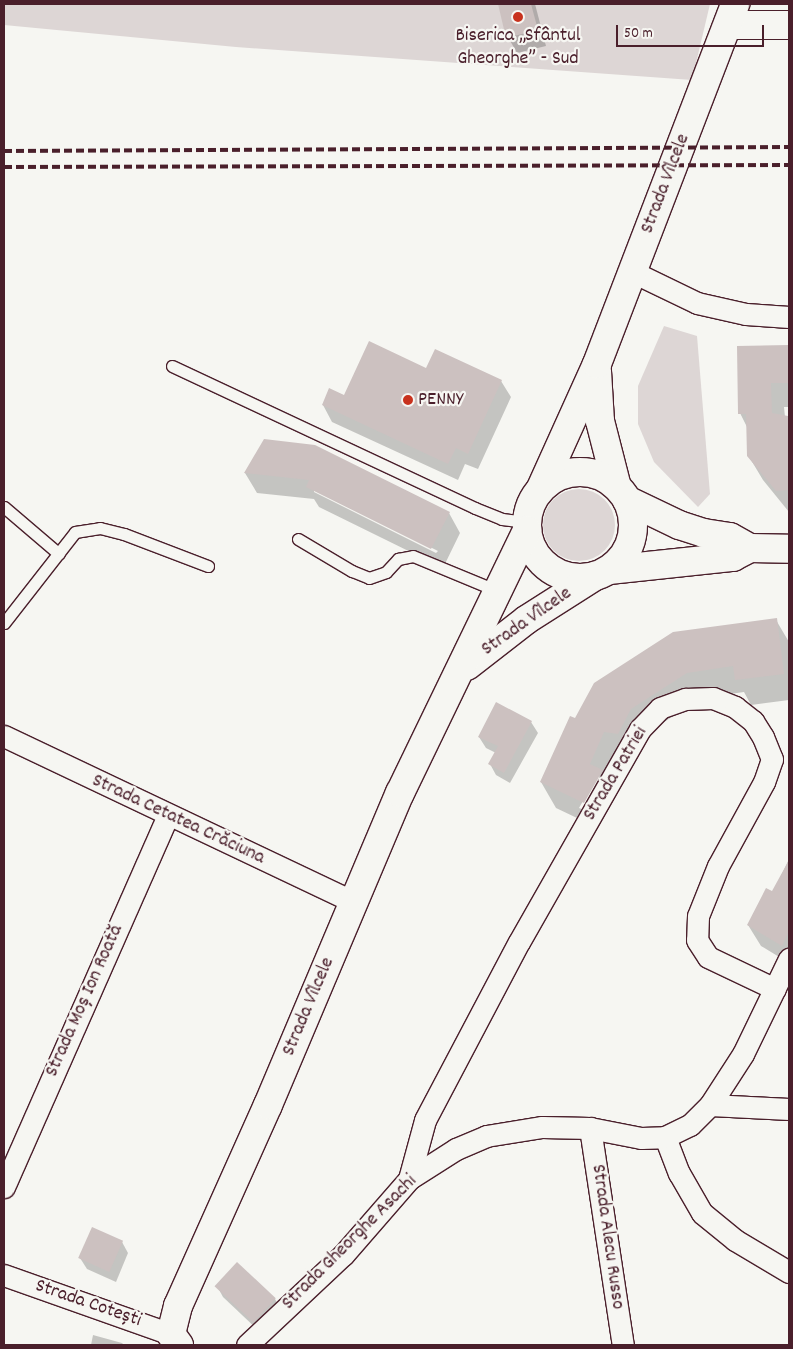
<!DOCTYPE html>
<html>
<head>
<meta charset="utf-8">
<style>
  body { margin:0 }
  #map { position:relative; width:793px; height:1349px; overflow:hidden; background:#f6f6f2; font-family:Dekko,sans-serif }
  div>[style] { position:absolute }
  .green>* { inset:0; background:#ddd6d5 }
  .round { border-radius:50% }
  .shadow>* { inset:0; background:#0003 }
  .building>* { inset:0; background:#ccc1c0; transform-origin:0 0 }
  .roads { filter:drop-shadow(1px 0 #4a1f2b) drop-shadow(-1px 0 #4a1f2b) drop-shadow(0 1px #4a1f2b) drop-shadow(0 -1px #4a1f2b) }
  .lane>* { height:11px; margin:-5.5px; padding:0 5.5px; transform-origin:5.5px; border-radius:5.5px; background:#f6f6f2 }
  .street>* { height:21px; margin:-10.5px; padding:0 10.5px; transform-origin:10.5px; border-radius:10.5px; background:#f6f6f2 }
  .secondary>* { height:28px; margin:-14px; padding:0 14px; transform-origin:14px; border-radius:14px; background:#f6f6f2 }
  .secondary>.ring { margin:-14px; padding:0; box-sizing:content-box; background:none; border:28px solid #f6f6f2; border-radius:50% }
  .rail>* { height:4px; margin-top:-2px; transform-origin:0; background:repeating-linear-gradient(90deg,#4a1f2b 0 8px,transparent 0 12px) }
  .dots>* { width:14px; height:14px; translate:-50% -50%; box-sizing:border-box; border:2px solid #f6f6f2; border-radius:50% }
  span { translate:-50% -50%; white-space:nowrap; text-align:center; line-height:1.15; -webkit-text-stroke:4.5px #f6f6f2; paint-order:stroke }
  .poi-label { font-size:20px; color:#4a1f2b }
  .left { translate:0 -50%; text-align:left }
  .street-label { font-size:20px; color:#4a1f2b }
  .frame { position:absolute; inset:0; border:5px solid #4a1f2b; pointer-events:none }
  .scale { position:absolute; left:616px; top:25px; width:148px; height:22px; box-sizing:border-box; border:2px solid #4a1f2b; border-top:0; padding-left:6px; font-size:15px; line-height:18px; white-space:nowrap; color:#4a1f2b; -webkit-text-stroke:4px #f6f6f2; paint-order:stroke }
</style>
</head>
<body>
<div id="map">
  <div class="green">
    <i style="clip-path:polygon(4px 4px,710px 4px,692px 80px,236px 47px,4px 25px)"></i>
    <i style="clip-path:polygon(664px 326px,697px 336px,710px 494px,698px 507px,654px 462px,638px 424px,638px 386px)"></i>
    <i class="round" style="left:543px;top:489px;width:72px;height:72px"></i>
  </div>
  <div class="shadow">
    <i style="clip-path:polygon(499px 4px,535px 4px,546px 46px,517px 53px,508px 37px)"></i>
    <i style="clip-path:polygon(789px 346px,789px 407px,784px 407px,785px 417px,789px 421px,789px 512px,763px 480px,748px 455px,747px 427px,740px 413px,739px 347px)"></i>
    <i style="clip-path:polygon(427px 369px,501px 381px,511px 397px,478px 469px,465px 464px,458px 480px,332px 422px,323px 405px)"></i>
    <i style="clip-path:polygon(evenodd,265px 440px,449px 513px,460px 533px,443px 568px,319px 507px,314px 499px,257px 493px,245px 473px,265px 440px,314px 489px,438px 551px,436px 553px,314px 492px,314px 489px)"></i>
    <i style="clip-path:polygon(evenodd,776px 620px,789px 642px,789px 700px,751px 705px,744px 692px,702px 698px,645px 734px,608px 781px,616px 796px,598px 828px,556px 808px,541px 782px,576px 720px,776px 620px,599px 773px,599px 778px,582px 809px,579px 808px,599px 773px)"></i>
    <i style="clip-path:polygon(531px 722px,538px 733px,510px 783px,496px 775px,490px 764px,496px 753px,486px 748px,479px 737px)"></i>
    <i style="clip-path:polygon(789px 859px,789px 963px,761px 946px,748px 925px,773px 893px)"></i>
    <i style="clip-path:polygon(122px 1242px,128px 1253px,116px 1282px,87px 1269px,80px 1258px)"></i>
    <i style="clip-path:polygon(217px 1286px,275px 1299px,281px 1310px,260px 1332px,223px 1297px)"></i>
    <i style="clip-path:polygon(93px 1335px,122px 1343px,124px 1345px,91px 1345px)"></i>
  </div>
  <div class="building">
    <i style="clip-path:polygon(498px 4px,531px 4px,538px 30px,506px 38px)"></i>
    <i style="clip-path:polygon(369px 341px,426px 368px,435px 349px,502px 380px,468px 454px,456px 448px,448px 464px,322px 405px,329px 388px,344px 395px)"></i>
    <i style="clip-path:polygon(789px 345px,789px 383px,771px 383px,772px 413px,788px 416px,789px 490px,776px 491px,747px 456px,746px 414px,738px 414px,737px 346px)"></i>
    <i style="clip-path:polygon(264px 439px,315px 445px,450px 512px,431px 549px,306px 487px,309px 480px,244px 473px)"></i>
    <i style="clip-path:polygon(777px 618px,784px 674px,735px 680px,733px 666px,687px 673px,631px 709px,618px 734px,604px 732px,590px 764px,603px 770px,584px 803px,540px 782px,570px 716px,575px 718px,594px 683px,673px 632px)"></i>
    <i style="clip-path:polygon(496px 702px,532px 721px,504px 773px,488px 764px,498px 746px,478px 737px)"></i>
    <i style="clip-path:polygon(789px 860px,789px 931px,782px 946px,747px 925px,766px 888px,772px 891px)"></i>
    <i style="left:92px;top:1227px;width:34px;height:34px;rotate:24deg"></i>
    <i style="left:237px;top:1262px;width:53px;height:33px;rotate:43deg"></i>
  </div>
  <div class="roads">
    <div class="lane">
      <i style="left:172px;top:366px;width:335px;rotate:25.1deg"></i>
      <i style="left:475px;top:508px;width:29px;rotate:22deg"></i>
      <i style="left:502px;top:519px;width:24px;rotate:7deg"></i>
      <i style="left:4px;top:507px;width:72px;rotate:40.5deg"></i>
      <i style="left:298px;top:539px;width:63px;rotate:30.7deg"></i>
      <i style="left:352px;top:571px;width:18px;rotate:22deg"></i>
      <i style="left:369px;top:578px;width:18px;rotate:-19deg"></i>
      <i style="left:386px;top:572px;width:18px;rotate:-47deg"></i>
      <i style="left:398px;top:559px;width:15px;rotate:-11deg"></i>
      <i style="left:413px;top:556px;width:92px;rotate:22.4deg"></i>
      <i style="left:4px;top:623px;width:115px;rotate:-52deg"></i>
      <i style="left:75px;top:532px;width:25px;rotate:-9deg"></i>
      <i style="left:100px;top:528px;width:25px;rotate:14deg"></i>
      <i style="left:124px;top:534px;width:90px;rotate:20.9deg"></i>
    </div>
    <div class="street">
      <i style="left:633px;top:272px;width:71px;rotate:25.8deg"></i>
      <i style="left:697px;top:303px;width:50px;rotate:12.7deg"></i>
      <i style="left:746px;top:314px;width:43px;rotate:4deg"></i>
      <i style="left:4px;top:736px;width:386px;rotate:25.4deg"></i>
      <i style="left:710px;top:1105px;width:79px;rotate:2.9deg"></i>
      <i style="left:590px;top:1128px;width:219px;rotate:81.4deg"></i>
      <i style="left:665px;top:1137px;width:39px;rotate:69deg"></i>
      <i style="left:679px;top:1173px;width:46px;rotate:60.1deg"></i>
      <i style="left:702px;top:1213px;width:43px;rotate:39.3deg"></i>
      <i style="left:735px;top:1240px;width:63px;rotate:30.7deg"></i>
      <i style="left:409px;top:1179px;width:61px;rotate:-74.8deg"></i>
      <i style="left:425px;top:1120px;width:201px;rotate:-62.2deg"></i>
      <i style="left:519px;top:942px;width:245px;rotate:-60.4deg"></i>
      <i style="left:640px;top:729px;width:29px;rotate:-46deg"></i>
      <i style="left:660px;top:708px;width:27px;rotate:-20deg"></i>
      <i style="left:685px;top:699px;width:28px;rotate:-2deg"></i>
      <i style="left:713px;top:698px;width:24px;rotate:22deg"></i>
      <i style="left:735px;top:707px;width:23px;rotate:38deg"></i>
      <i style="left:753px;top:721px;width:19px;rotate:58deg"></i>
      <i style="left:763px;top:737px;width:24px;rotate:68deg"></i>
      <i style="left:772px;top:759px;width:24px;rotate:109deg"></i>
      <i style="left:764px;top:782px;width:96px;rotate:118.7deg"></i>
      <i style="left:718px;top:866px;width:54px;rotate:111.8deg"></i>
      <i style="left:698px;top:916px;width:24px;rotate:92deg"></i>
      <i style="left:697px;top:940px;width:20px;rotate:57deg"></i>
      <i style="left:708px;top:957px;width:74px;rotate:25.5deg"></i>
      <i style="left:4px;top:1187px;width:407px;rotate:-66.2deg"></i>
      <i style="left:4px;top:1275px;width:177px;rotate:19.5deg"></i>
      <i style="left:247px;top:1345px;width:132px;rotate:-43.2deg"></i>
      <i style="left:343px;top:1255px;width:101px;rotate:-49deg"></i>
      <i style="left:409px;top:1179px;width:56px;rotate:-32.6deg"></i>
      <i style="left:456px;top:1149px;width:33px;rotate:-23deg"></i>
      <i style="left:486px;top:1136px;width:57px;rotate:-9.1deg"></i>
      <i style="left:542px;top:1127px;width:48px;rotate:1.2deg"></i>
      <i style="left:590px;top:1128px;width:52px;rotate:11.1deg"></i>
      <i style="left:641px;top:1138px;width:24px;rotate:-2deg"></i>
      <i style="left:665px;top:1137px;width:28px;rotate:-26deg"></i>
      <i style="left:690px;top:1125px;width:28px;rotate:-45deg"></i>
      <i style="left:710px;top:1105px;width:61px;rotate:-57.1deg"></i>
      <i style="left:743px;top:1054px;width:106px;rotate:-64.2deg"></i>
    </div>
    <div class="secondary">
      <i style="left:728px;top:25px;width:61px"></i>
      <i style="left:597px;top:371px;width:50px;rotate:86.6deg"></i>
      <i style="left:600px;top:421px;width:68px;rotate:75.6deg"></i>
      <i class="ring" style="left:527px;top:472px;width:78px;height:78px"></i>
      <i style="left:541px;top:488px;width:136px;rotate:-65.7deg"></i>
      <i style="left:597px;top:364px;width:386px;rotate:-69deg"></i>
      <i style="left:627px;top:500px;width:58px;rotate:25.7deg"></i>
      <i style="left:679px;top:525px;width:26px;rotate:18deg"></i>
      <i style="left:704px;top:533px;width:26px;rotate:9deg"></i>
      <i style="left:730px;top:537px;width:23px;rotate:29deg"></i>
      <i style="left:750px;top:548px;width:39px;rotate:1deg"></i>
      <i style="left:609px;top:570px;width:125px;rotate:-6deg"></i>
      <i style="left:733px;top:557px;width:19px;rotate:-28deg"></i>
      <i style="left:467px;top:666px;width:75px;rotate:-37.9deg"></i>
      <i style="left:526px;top:620px;width:82px;rotate:-32.5deg"></i>
      <i style="left:179px;top:1345px;width:14px;rotate:-126deg"></i>
      <i style="left:171px;top:1334px;width:29px;rotate:-76deg"></i>
      <i style="left:178px;top:1306px;width:220px;rotate:-65.9deg"></i>
      <i style="left:268px;top:1105px;width:339px;rotate:-67.1deg"></i>
      <i style="left:400px;top:793px;width:292px;rotate:-64.2deg"></i>
    </div>
  </div>
  <div class="rail">
    <i style="left:4px;top:151px;width:785px;rotate:-0.29deg"></i>
    <i style="left:4px;top:167px;width:785px;rotate:-0.15deg"></i>
  </div>
  <div class="dots">
    <i style="left:518px;top:17px;background:#c8321e"></i>
    <i style="left:408px;top:400px;background:#c8321e"></i>
  </div>
  <div class="poi-label">
    <span style="left:518px;top:48px">Biserica „Sfântul<br>Gheorghe” - Sud</span>
    <span class="left" style="left:418px;top:400px">PENNY</span>
  </div>
  <div class="street-label">
    <span style="left:666px;top:184px;rotate:-69deg">Strada Vîlcele</span>
    <span style="left:527px;top:622px;rotate:-35deg">Strada Vîlcele</span>
    <span style="left:616px;top:774px;rotate:-59deg">Strada Patriei</span>
    <span style="left:178px;top:820px;rotate:25deg">Strada Cetatea Crăciuna</span>
    <span style="left:85px;top:1001px;rotate:-66deg">Strada Moș Ion Roată</span>
    <span style="left:309px;top:1007px;rotate:-67deg">Strada Vîlcele</span>
    <span style="left:607px;top:1237px;rotate:82deg">Strada Alecu Russo</span>
    <span style="left:350px;top:1243px;rotate:-45deg">Strada Gheorghe Asachi</span>
    <span style="left:88px;top:1304px;rotate:19deg">Strada Cotești</span>
  </div>
  <div class="frame"></div>
  <div class="scale">50 m</div>
</div>
</body>
</html>
